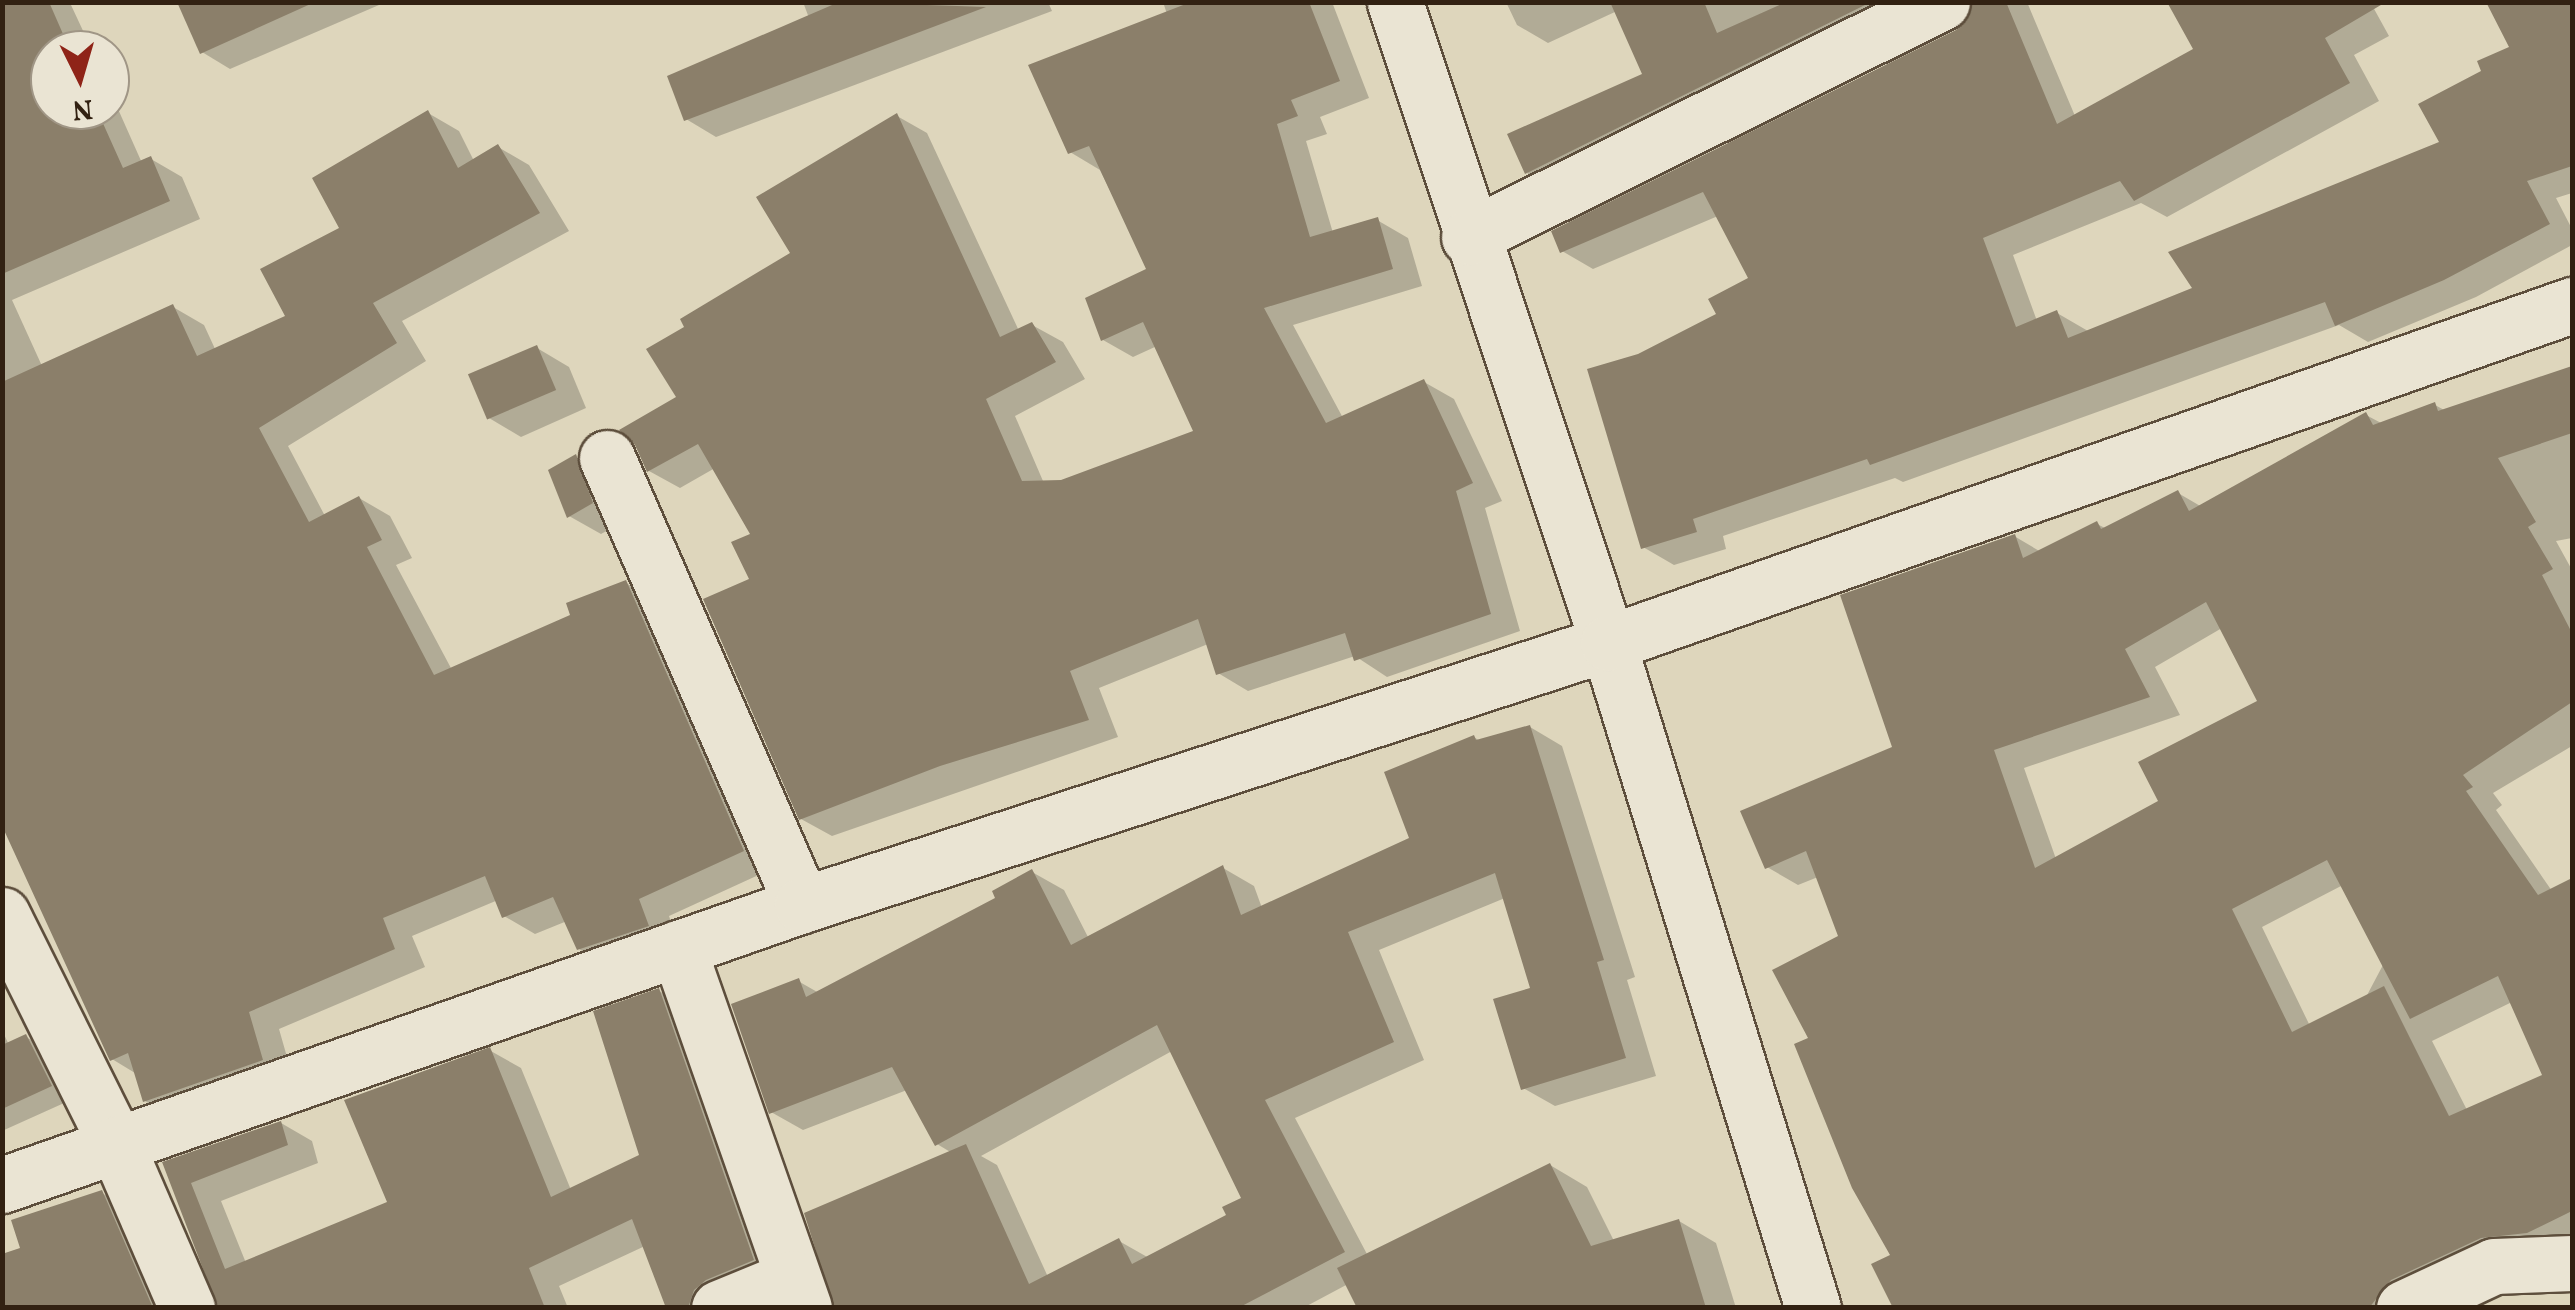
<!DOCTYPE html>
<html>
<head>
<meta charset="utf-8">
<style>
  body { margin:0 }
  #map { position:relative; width:2575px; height:1310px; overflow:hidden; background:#ded6bc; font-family:Vollkorn,serif }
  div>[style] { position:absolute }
  .shadow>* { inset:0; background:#0003 }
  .building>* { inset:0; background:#8b7f6a; transform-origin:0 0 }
  .roads { filter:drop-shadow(2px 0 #5d4e3c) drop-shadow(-2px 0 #5d4e3c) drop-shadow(0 2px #5d4e3c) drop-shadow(0 -2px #5d4e3c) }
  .minor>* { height:55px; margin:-27.5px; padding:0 27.5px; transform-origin:27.5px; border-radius:27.5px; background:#eae4d3 }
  span { translate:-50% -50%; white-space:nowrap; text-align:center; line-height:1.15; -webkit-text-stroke:10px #eae4d3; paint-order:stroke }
  .frame { position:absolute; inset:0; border:5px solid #322112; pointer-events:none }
  .north { position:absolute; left:30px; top:30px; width:100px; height:100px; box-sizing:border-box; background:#eae4d3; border:2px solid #a09686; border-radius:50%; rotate:175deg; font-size:28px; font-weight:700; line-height:40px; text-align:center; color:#322112 }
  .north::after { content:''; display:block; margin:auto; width:35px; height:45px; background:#8f2418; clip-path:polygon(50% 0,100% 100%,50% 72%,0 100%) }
</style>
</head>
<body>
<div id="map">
  <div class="shadow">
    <i style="clip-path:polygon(4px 2px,71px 5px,92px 50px,50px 50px,50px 110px,110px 110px,110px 91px,142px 163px,151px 159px,182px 177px,200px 219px,12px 300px,42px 366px,173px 307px,204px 325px,216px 351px,289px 318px,342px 229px,428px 113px,459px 131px,474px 161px,498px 147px,529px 165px,569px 231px,402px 321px,426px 361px,288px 446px,325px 516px,359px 498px,390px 516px,412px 558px,396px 565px,452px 670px,574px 616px,626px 583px,657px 601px,774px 868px,669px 916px,678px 943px,610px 967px,579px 949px,567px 921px,535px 934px,504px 916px,498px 900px,412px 936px,425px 967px,279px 1029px,293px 1078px,176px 1119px,145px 1101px,135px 1073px,112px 1059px,2px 817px)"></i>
    <i style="clip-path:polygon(180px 2px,386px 2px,230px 69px,202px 52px)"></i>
    <i style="clip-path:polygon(803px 2px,1048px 2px,1052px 11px,716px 137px,686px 119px,809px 18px)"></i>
    <i style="clip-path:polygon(1163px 2px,1332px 2px,1369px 98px,1320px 117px,1327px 134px,1306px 141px,1333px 233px,1377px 220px,1408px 238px,1422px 286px,1293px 325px,1343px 418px,1424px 382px,1454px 399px,1502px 501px,1485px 508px,1520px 631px,1387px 677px,1355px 656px,1248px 691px,1218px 673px,1208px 644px,1099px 688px,1118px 737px,832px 836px,801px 819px,752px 580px,753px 535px,715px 468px,680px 488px,649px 471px,679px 398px,688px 327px,793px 254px,897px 116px,927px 133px,1019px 331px,1032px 325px,1063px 342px,1085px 379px,1015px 416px,1046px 488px,1196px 433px,1157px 346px,1133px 357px,1103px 340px,1150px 271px,1100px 170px,1070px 152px,1167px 14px)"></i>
    <i style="clip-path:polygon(1506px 2px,1936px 2px,1558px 190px,1527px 173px,1645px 75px,1617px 11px,1548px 43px,1517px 25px)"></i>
    <i style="clip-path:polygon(1972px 2px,2027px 2px,2075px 116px,2373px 7px,2389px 36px,2354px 55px,2379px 101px,2167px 217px,2141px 203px,2013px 255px,2037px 321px,2057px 313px,2088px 331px,2196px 289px,2442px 143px,2485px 72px,2513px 48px,2489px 2px,2572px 2px,2572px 193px,2556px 198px,2572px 229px,2572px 245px,2476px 297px,2368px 342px,2339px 325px,1903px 482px,1895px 478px,1723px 536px,1726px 549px,1674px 565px,1643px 547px,1639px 356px,1719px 315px,1752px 279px,1718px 216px,1593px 269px,1562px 251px,1957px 32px,1971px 20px)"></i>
    <i style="clip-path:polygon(537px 348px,569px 367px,586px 408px,521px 437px,489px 418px)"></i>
    <i style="clip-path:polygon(evenodd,2572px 368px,2572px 538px,2556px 541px,2572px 570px,2572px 746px,2493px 793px,2502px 805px,2496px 810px,2552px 891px,2572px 880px,2572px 1244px,2411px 1308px,1895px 1308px,1894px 1256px,1841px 937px,1818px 877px,1798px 885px,1767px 867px,1895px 749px,2014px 536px,2041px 552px,2097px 524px,2107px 529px,2178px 493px,2202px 507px,2366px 415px,2383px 424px,2435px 405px,2446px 411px,2572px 368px,2222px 628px,2260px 702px,2162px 802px,2056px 859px,2024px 768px,2180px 715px,2155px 667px,2222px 628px,2572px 368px,2343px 885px,2384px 963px,2365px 999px,2310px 1026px,2262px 927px,2343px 885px,2572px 368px,2512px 1002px,2545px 1076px,2467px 1110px,2432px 1041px,2512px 1002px)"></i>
    <i style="clip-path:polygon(576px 457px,608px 476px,623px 522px,601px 534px,569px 516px)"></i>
    <i style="clip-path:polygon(evenodd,1530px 727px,1562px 746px,1635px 977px,1627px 980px,1656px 1076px,1555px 1106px,1523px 1088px,1533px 989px,1505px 898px,1379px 950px,1424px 1060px,1295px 1118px,1368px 1256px,1550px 1165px,1587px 1187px,1614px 1241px,1679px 1221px,1716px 1243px,1736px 1308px,1360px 1308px,1348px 1284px,1303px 1308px,834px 1308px,952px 1153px,937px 1144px,907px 1090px,803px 1130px,771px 1112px,798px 981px,819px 993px,999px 899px,1032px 872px,1064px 890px,1089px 939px,1223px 868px,1254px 886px,1262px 908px,1412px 839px,1474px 737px,1481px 742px,1530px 727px,1172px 1051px,1244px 1199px,1230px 1216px,1149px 1258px,1119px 1241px,1048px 1277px,997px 1165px,981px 1156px,1172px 1051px)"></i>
    <i style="clip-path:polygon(659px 991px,690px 1009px,784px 1278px,725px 1307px,669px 1308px,645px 1246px,559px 1286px,568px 1308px,218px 1308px,165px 1164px,281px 1123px,312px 1141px,318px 1163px,221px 1201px,246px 1263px,390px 1203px,489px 1050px,521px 1068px,571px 1190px,642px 1156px)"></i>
    <i style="clip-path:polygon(2px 1030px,9px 1045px,26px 1037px,49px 1050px,73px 1099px,2px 1131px)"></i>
    <i style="clip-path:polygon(102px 1193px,138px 1214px,179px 1308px,2px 1308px,23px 1250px)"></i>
  </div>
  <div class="building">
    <i style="clip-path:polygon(2px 2px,49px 2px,70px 50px,50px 50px,50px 110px,97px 110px,123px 168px,151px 156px,170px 201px,2px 274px)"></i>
    <i style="clip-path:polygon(177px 2px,315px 2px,200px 54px)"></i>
    <i style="clip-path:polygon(839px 2px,986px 7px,684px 121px,667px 76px)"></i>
    <i style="clip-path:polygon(1191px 2px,1309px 2px,1340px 81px,1291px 100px,1298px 116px,1277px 124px,1310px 237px,1378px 217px,1393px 269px,1264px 308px,1326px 423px,1424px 379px,1473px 483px,1456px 491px,1491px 614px,1354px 661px,1345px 633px,1216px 675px,1198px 619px,1070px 671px,1089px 720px,940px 766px,799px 820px,703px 599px,749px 579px,731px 542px,750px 534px,698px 444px,647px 472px,635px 445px,619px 430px,676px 397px,646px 349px,684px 327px,680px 319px,790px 253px,756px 197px,897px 113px,1000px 337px,1032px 322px,1056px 362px,986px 399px,1022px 481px,1061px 480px,1193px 431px,1143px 322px,1101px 341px,1085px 298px,1146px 269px,1089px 146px,1068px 154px,1028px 65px)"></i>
    <i style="clip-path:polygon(1610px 2px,1704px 2px,1717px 33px,1786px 2px,1871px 2px,1525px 174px,1507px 134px,1642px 74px)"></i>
    <i style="clip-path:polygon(1973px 2px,2006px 2px,2057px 124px,2193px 49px,2167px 2px,2386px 2px,2325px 38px,2350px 83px,2134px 201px,2120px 181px,1983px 238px,2016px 327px,2057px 310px,2068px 338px,2192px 288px,2168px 252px,2439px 142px,2418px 104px,2481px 71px,2477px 61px,2509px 47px,2486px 2px,2572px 2px,2572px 166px,2527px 181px,2550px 224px,2444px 280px,2335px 326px,2325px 302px,1870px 465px,1867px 459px,1693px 519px,1697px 532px,1641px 549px,1587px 369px,1638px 354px,1716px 314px,1708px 299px,1748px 278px,1703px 192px,1560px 253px,1551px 231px,1956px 30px)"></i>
    <i style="clip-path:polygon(428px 110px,458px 168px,498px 144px,540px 213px,373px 303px,397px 343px,259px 428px,309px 522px,359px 496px,382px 540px,367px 547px,434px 675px,570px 615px,566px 603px,626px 580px,744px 851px,639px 899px,649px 926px,577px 950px,553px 897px,502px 918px,485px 876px,383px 918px,395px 949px,249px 1012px,263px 1060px,143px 1102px,128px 1053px,110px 1061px,3px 828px,2px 382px,173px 304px,197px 356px,285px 316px,260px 269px,339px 228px,312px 178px)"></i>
    <i style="left:537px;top:345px;width:49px;height:75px;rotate:67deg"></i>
    <i style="clip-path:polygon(evenodd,2572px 366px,2572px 433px,2498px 458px,2536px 522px,2528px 527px,2553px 569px,2542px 575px,2572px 633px,2572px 702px,2463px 775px,2473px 787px,2466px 791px,2538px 895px,2572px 878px,2572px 1211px,2527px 1233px,2481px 1238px,2391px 1280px,2369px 1308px,1893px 1308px,1871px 1264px,1890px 1255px,1852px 1188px,1794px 1044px,1808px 1038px,1772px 970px,1838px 936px,1806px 851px,1765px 869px,1740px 811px,1892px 747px,1840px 595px,2015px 534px,2023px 558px,2097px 521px,2101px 529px,2178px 490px,2189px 511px,2366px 412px,2373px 425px,2435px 402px,2438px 411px,2572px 366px,2206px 602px,2257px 701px,2138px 762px,2158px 801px,2035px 868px,1994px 750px,2150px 697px,2125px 649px,2206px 602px,2572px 366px,2327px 860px,2410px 1019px,2498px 976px,2542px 1075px,2449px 1116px,2384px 986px,2292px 1032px,2232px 909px,2327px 860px)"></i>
    <i style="clip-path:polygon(576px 454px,593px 503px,567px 518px,548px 470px)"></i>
    <i style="clip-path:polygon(1530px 725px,1604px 960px,1597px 962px,1626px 1058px,1521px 1090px,1493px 999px,1530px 988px,1495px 873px,1348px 932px,1394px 1042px,1265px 1100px,1345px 1252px,1238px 1308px,834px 1308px,804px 1213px,966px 1144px,1029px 1284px,1119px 1238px,1132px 1264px,1226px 1215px,1222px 1207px,1241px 1198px,1157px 1025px,935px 1146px,892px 1067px,769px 1114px,731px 1004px,799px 978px,806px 997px,995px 898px,992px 891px,1032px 869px,1071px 945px,1223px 865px,1241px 915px,1409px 838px,1384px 772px,1474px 735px,1476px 740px)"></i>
    <i style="clip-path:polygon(659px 988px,754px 1260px,706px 1280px,694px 1290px,688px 1308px,666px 1308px,632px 1219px,529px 1268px,545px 1308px,218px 1308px,162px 1162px,281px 1121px,288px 1145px,191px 1183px,225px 1269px,387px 1202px,344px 1100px,490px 1047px,551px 1197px,639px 1155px,593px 1011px)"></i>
    <i style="clip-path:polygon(26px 1034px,52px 1086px,2px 1109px,2px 1045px)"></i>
    <i style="clip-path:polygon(1550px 1163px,1591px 1246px,1679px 1219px,1706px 1308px,1357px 1308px,1337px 1268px)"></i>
    <i style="clip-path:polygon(102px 1190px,153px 1308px,2px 1308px,2px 1254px,20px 1248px,11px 1220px)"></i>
  </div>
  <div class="roads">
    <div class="minor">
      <i style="left:1395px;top:2px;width:675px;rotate:71.62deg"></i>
      <i style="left:1608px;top:643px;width:696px;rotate:72.87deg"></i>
      <i style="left:1469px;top:237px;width:528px;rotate:-26.42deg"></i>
      <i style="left:607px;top:458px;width:488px;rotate:66.4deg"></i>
      <i style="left:2px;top:915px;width:256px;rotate:63.5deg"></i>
      <i style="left:116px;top:1144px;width:179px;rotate:66.6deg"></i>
      <i style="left:678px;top:948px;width:381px;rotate:70.7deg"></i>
      <i style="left:2px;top:1185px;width:848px;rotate:-19.29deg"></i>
      <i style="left:802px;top:905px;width:848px;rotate:-18.01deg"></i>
      <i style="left:1608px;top:643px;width:1022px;rotate:-19.32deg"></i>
      <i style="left:719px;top:1308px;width:79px;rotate:-22.3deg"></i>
      <i style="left:2404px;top:1308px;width:99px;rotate:-25deg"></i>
      <i style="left:2494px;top:1266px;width:78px;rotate:-2.2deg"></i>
    </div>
  </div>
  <div class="frame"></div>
  <div class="north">N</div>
</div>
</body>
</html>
